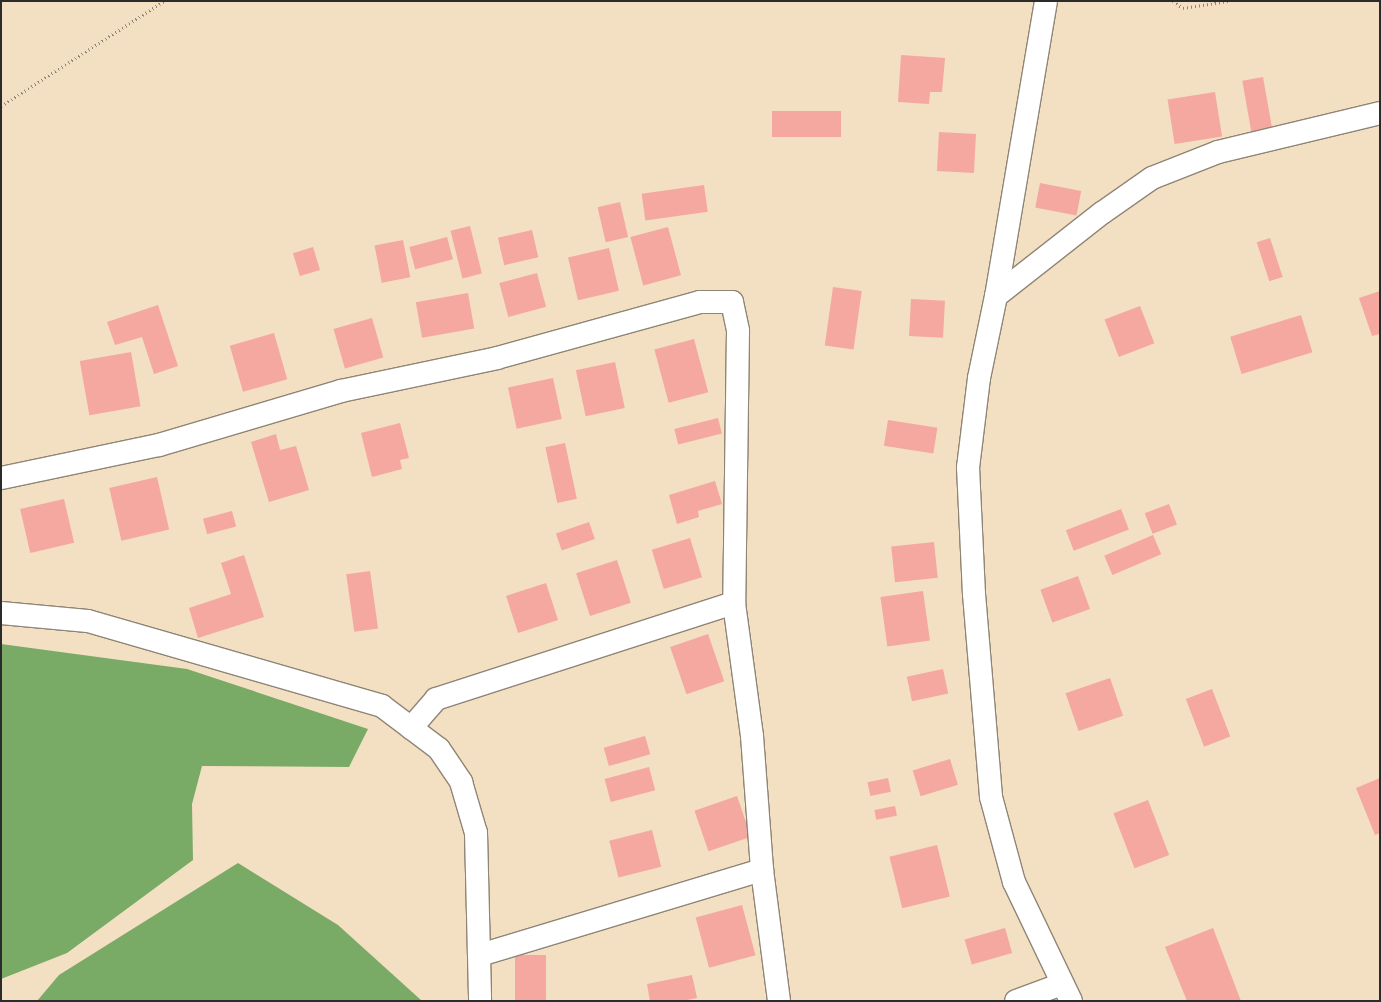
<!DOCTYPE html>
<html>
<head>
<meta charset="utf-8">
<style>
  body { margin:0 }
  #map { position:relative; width:1381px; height:1002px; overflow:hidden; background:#f3dfc2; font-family:Vollkorn,serif }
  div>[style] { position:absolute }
  .forest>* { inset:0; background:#79aa66 }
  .building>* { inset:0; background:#f4a8a0; transform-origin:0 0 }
  .path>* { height:2.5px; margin-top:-1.25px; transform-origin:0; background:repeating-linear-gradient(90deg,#8f8576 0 1px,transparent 0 4px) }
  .roads { filter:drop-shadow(1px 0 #8f8576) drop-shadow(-1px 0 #8f8576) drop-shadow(0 1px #8f8576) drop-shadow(0 -1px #8f8576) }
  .minor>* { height:22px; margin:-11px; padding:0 11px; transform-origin:11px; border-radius:11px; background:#fff }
  .tertiary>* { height:22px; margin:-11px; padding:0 11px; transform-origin:11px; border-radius:11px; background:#fff }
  span { translate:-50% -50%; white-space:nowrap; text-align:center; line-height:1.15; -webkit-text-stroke:4px #fbf7ec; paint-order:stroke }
  .frame { position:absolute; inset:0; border:2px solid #2b2b2b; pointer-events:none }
</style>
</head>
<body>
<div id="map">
  <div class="forest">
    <i style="clip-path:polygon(1px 644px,187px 669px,368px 729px,349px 767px,202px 766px,192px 804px,193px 860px,67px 953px,1px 979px)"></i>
    <i style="clip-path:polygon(238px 863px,338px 925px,422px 1001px,37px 1001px,59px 975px)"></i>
  </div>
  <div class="building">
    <i style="clip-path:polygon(901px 55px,945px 58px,942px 92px,930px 92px,929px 104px,898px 102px)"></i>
    <i style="left:1263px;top:77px;width:57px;height:21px;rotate:80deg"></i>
    <i style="left:1215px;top:92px;width:45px;height:48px;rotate:81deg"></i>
    <i style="left:772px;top:111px;width:69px;height:26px"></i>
    <i style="left:939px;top:132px;width:37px;height:39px;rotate:3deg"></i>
    <i style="left:1040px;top:183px;width:42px;height:25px;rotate:11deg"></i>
    <i style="left:704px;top:185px;width:27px;height:63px;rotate:82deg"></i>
    <i style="left:620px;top:202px;width:36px;height:23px;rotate:77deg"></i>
    <i style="left:470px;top:226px;width:49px;height:20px;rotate:76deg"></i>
    <i style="left:668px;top:227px;width:50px;height:39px;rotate:75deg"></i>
    <i style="left:532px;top:230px;width:28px;height:35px;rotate:77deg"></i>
    <i style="left:447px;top:237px;width:23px;height:39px;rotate:75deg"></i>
    <i style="left:1270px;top:238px;width:41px;height:14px;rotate:72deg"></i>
    <i style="left:403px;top:240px;width:38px;height:29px;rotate:79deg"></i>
    <i style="left:313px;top:247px;width:24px;height:21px;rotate:73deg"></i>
    <i style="left:609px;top:248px;width:44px;height:42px;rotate:77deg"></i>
    <i style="left:537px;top:273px;width:35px;height:39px;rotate:75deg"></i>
    <i style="left:833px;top:287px;width:29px;height:59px;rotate:8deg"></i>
    <i style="clip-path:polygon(1380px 291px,1380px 334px,1372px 336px,1359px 298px)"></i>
    <i style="left:468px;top:293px;width:36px;height:53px;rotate:80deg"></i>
    <i style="left:911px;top:299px;width:34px;height:37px;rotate:3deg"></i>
    <i style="clip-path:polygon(158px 305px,178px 366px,154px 374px,142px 337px,115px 345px,107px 322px)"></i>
    <i style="left:1140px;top:306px;width:40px;height:38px;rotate:69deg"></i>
    <i style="left:1301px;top:315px;width:39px;height:74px;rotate:73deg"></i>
    <i style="left:372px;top:318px;width:41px;height:40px;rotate:74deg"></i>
    <i style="left:274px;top:333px;width:48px;height:46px;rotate:74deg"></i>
    <i style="left:694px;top:339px;width:55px;height:41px;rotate:75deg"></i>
    <i style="left:131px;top:352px;width:55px;height:52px;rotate:80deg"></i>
    <i style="left:615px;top:362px;width:47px;height:40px;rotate:78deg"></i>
    <i style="left:553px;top:378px;width:42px;height:46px;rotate:78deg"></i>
    <i style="left:718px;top:418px;width:16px;height:45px;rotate:76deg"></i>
    <i style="left:888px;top:420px;width:50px;height:26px;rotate:9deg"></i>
    <i style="clip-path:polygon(400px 423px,409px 458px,400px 460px,402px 469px,372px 477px,361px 433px)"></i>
    <i style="clip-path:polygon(276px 434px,280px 450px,296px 446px,309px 490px,269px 502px,251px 442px)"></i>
    <i style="left:565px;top:443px;width:57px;height:20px;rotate:78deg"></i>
    <i style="left:157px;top:477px;width:54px;height:49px;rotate:77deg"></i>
    <i style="clip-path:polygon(715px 481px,722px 504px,698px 511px,699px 517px,677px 524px,669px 495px)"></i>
    <i style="left:64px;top:499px;width:45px;height:45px;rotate:77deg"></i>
    <i style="left:1169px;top:504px;width:22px;height:26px;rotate:69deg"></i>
    <i style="left:1121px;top:509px;width:22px;height:59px;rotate:69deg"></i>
    <i style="left:232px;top:511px;width:16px;height:30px;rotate:75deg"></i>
    <i style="left:589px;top:522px;width:18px;height:35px;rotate:71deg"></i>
    <i style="left:1153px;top:535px;width:21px;height:53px;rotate:67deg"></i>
    <i style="left:690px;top:538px;width:41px;height:40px;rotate:73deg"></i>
    <i style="left:934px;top:542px;width:36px;height:43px;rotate:84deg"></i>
    <i style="clip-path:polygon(244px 555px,264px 617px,198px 638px,189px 608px,231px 594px,221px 563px)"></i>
    <i style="left:617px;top:560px;width:45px;height:43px;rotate:72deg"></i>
    <i style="left:370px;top:571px;width:58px;height:24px;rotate:82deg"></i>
    <i style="left:1078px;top:576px;width:35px;height:40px;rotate:70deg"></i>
    <i style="left:546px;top:583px;width:39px;height:42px;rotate:72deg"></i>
    <i style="left:923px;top:591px;width:50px;height:43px;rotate:82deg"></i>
    <i style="left:708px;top:634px;width:50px;height:40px;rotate:71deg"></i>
    <i style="left:943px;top:669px;width:25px;height:37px;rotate:78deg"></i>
    <i style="left:1110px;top:678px;width:40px;height:47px;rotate:71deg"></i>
    <i style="left:1212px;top:689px;width:51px;height:28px;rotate:69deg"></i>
    <i style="left:645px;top:736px;width:19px;height:43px;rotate:74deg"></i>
    <i style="left:950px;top:759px;width:27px;height:39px;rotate:73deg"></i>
    <i style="left:649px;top:767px;width:24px;height:46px;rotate:75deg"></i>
    <i style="left:888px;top:778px;width:14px;height:21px;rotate:78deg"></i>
    <i style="clip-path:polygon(1380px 778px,1380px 833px,1375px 835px,1356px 788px)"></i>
    <i style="left:737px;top:796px;width:43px;height:45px;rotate:71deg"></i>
    <i style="left:1148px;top:800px;width:59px;height:37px;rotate:69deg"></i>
    <i style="left:895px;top:806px;width:10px;height:21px;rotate:79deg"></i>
    <i style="left:652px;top:830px;width:38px;height:44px;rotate:76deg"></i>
    <i style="left:937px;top:845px;width:53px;height:49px;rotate:76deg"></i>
    <i style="left:742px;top:905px;width:52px;height:48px;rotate:75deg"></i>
    <i style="left:1005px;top:928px;width:26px;height:42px;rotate:74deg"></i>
    <i style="clip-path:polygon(1213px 928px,1241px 1001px,1187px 1001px,1165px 947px)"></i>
    <i style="left:515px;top:955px;width:31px;height:46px"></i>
    <i style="clip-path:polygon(692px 975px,697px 998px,682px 1001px,650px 1001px,647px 984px)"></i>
  </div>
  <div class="path">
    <i style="left:1173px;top:1px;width:12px;rotate:35deg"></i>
    <i style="left:1183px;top:8px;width:47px;rotate:-8.7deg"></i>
    <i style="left:1px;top:106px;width:194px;rotate:-32.8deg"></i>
  </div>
  <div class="roads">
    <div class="minor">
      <i style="left:1046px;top:1px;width:299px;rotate:99.6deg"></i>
      <i style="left:996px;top:296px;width:84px;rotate:101.7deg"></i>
      <i style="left:979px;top:378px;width:90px;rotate:97deg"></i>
      <i style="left:968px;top:467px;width:127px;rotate:87.3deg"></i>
      <i style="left:974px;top:594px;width:204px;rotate:85.2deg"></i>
      <i style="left:991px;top:797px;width:88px;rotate:74.9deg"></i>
      <i style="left:1014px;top:882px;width:132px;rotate:64.4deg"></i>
      <i style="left:996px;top:296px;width:135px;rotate:-38.1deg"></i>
      <i style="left:1102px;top:213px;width:61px;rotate:-35deg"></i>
      <i style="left:1152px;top:178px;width:71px;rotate:-21.5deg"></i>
      <i style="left:1218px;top:152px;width:167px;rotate:-13.5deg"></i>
      <i style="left:1px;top:478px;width:161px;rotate:-11.8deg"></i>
      <i style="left:159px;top:445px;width:190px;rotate:-16.5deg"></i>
      <i style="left:341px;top:391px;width:159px;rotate:-11.9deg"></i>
      <i style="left:497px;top:358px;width:211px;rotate:-15.4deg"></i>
      <i style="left:700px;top:302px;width:32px"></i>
      <i style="left:732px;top:302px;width:30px;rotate:78deg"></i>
      <i style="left:738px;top:331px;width:272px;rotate:90.8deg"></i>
      <i style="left:734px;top:603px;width:134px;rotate:82.3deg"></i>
      <i style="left:752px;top:736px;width:134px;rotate:85.7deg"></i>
      <i style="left:762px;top:870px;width:132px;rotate:82.6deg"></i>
      <i style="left:411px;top:728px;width:38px;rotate:-49deg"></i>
      <i style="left:436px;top:699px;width:313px;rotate:-17.9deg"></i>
      <i style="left:480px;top:955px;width:295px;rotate:-16.8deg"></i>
      <i style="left:1016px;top:1001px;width:49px;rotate:-20.3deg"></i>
    </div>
    <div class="tertiary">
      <i style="left:1px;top:613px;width:87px;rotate:5.3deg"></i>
      <i style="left:88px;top:621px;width:306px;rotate:16.1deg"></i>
      <i style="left:382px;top:706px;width:71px;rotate:37deg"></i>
      <i style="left:439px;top:749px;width:40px;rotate:56deg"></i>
      <i style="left:461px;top:782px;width:53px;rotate:73.6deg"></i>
      <i style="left:476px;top:833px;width:168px;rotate:88.6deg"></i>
    </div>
  </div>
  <div class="frame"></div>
</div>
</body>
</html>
